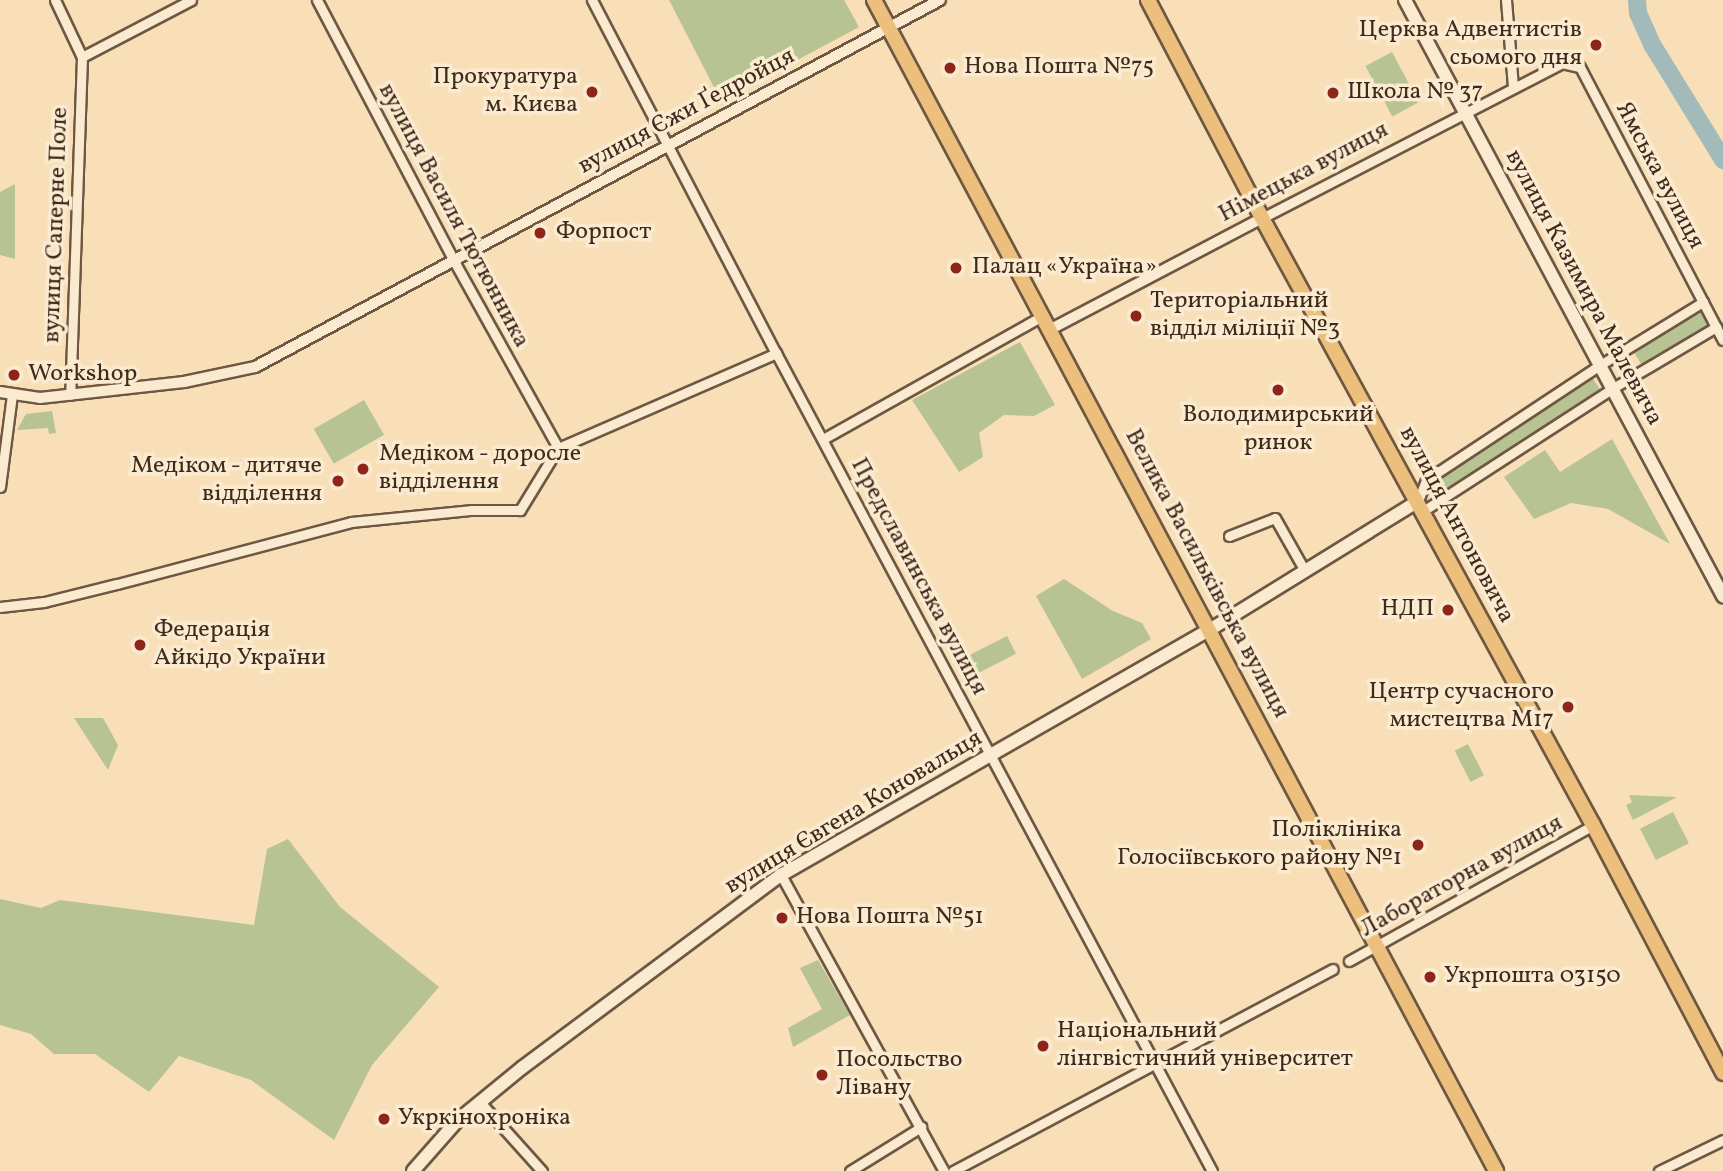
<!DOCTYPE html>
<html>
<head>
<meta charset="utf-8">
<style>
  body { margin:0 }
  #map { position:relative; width:1723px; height:1171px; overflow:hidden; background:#f8dfb7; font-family:Vollkorn,serif }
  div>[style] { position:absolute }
  .green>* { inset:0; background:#b7c393; transform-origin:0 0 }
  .river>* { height:18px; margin:-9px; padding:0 9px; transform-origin:9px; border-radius:9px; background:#a2bab9 }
  .roads { filter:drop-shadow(2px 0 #6e5743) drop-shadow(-2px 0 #6e5743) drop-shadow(0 2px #6e5743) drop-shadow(0 -2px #6e5743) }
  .minor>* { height:9px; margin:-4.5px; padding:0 4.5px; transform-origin:4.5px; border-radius:4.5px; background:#faead0 }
  .tertiary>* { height:10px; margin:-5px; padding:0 5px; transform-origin:5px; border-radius:5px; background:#faead0 }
  .secondary>* { height:12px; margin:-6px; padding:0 6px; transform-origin:6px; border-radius:6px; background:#faead0 }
  .primary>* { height:14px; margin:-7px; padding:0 7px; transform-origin:7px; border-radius:7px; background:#ecc07c }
  .dots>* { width:19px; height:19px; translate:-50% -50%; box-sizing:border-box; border:4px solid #faead0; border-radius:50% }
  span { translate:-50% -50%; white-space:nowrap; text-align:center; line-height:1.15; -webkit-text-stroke:7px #faead0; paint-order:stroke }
  .poi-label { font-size:24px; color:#402a1c }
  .right { translate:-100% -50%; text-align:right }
  .left { translate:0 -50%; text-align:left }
  .street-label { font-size:24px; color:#402a1c }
</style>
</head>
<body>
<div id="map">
  <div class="green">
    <i style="clip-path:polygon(669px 0,844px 0,859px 27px,721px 101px)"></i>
    <i style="left:1392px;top:52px;width:57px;height:30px;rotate:62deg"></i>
    <i style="clip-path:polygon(15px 184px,15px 259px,0 255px,0 192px)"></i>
    <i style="left:1700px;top:311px;width:19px;height:78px;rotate:58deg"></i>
    <i style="clip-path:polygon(1020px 342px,1055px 405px,1034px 416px,1004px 415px,979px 433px,983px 457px,959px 472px,912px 400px)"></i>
    <i style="left:1592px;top:377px;width:17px;height:186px;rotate:57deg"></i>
    <i style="left:364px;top:400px;width:40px;height:58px;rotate:60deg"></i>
    <i style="clip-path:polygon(52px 411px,56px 433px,49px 434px,48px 428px,17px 430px,26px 414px)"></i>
    <i style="clip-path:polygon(1612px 439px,1670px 544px,1608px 509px,1571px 503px,1534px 519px,1504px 477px,1545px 450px,1560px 472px)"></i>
    <i style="clip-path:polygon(1064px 579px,1113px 611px,1142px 623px,1151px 639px,1082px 679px,1036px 596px)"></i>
    <i style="left:1007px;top:636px;width:20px;height:44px;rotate:63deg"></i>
    <i style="clip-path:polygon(74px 718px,103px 718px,118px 745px,108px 770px)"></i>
    <i style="left:1468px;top:744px;width:35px;height:15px;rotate:63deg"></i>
    <i style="clip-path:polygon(1629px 795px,1677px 797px,1633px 820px,1626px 805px,1632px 802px)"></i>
    <i style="left:1673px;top:812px;width:35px;height:37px;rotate:63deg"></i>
    <i style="clip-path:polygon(288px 839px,340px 907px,439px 987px,372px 1065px,334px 1140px,251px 1080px,179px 1056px,149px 1092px,95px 1054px,54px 1054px,31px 1034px,0 1025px,0 899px,41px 908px,60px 900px,254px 925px,267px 849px)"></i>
    <i style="clip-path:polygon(818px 960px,850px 1015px,793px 1047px,788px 1028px,822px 1009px,800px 968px)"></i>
  </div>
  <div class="river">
    <i style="left:1637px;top:0;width:13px;rotate:86deg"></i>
    <i style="left:1638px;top:13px;width:36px;rotate:66deg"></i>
    <i style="left:1653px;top:46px;width:134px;rotate:58.4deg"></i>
  </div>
  <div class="roads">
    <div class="minor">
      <i style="left:55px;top:0;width:63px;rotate:64.7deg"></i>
      <i style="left:82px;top:57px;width:338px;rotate:92deg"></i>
      <i style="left:317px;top:0;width:295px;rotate:62.3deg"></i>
      <i style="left:454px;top:261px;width:214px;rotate:60.9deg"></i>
      <i style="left:592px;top:0;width:398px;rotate:62.5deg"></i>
      <i style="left:776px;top:353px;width:927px;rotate:61.94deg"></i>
      <i style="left:1506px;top:0;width:87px;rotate:85.4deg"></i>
      <i style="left:82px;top:57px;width:123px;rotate:-27.6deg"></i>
      <i style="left:1262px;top:218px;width:338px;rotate:-27.3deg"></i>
      <i style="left:1562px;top:63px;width:18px;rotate:13deg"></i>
      <i style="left:1580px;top:67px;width:308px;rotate:62.4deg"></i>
      <i style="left:823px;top:439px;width:251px;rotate:-29.3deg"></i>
      <i style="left:0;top:487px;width:94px;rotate:-82.6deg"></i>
      <i style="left:1418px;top:501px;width:22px;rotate:-69deg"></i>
      <i style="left:1426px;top:480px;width:209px;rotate:-33.5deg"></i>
      <i style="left:1600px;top:365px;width:121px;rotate:-31.5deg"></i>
      <i style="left:1423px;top:511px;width:226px;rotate:-32.9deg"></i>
      <i style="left:1613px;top:388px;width:120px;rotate:-30.6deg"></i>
      <i style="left:1229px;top:536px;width:49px;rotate:-21.4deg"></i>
      <i style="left:1275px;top:518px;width:61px;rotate:60.5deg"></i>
      <i style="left:0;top:607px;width:44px;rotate:-6.5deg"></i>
      <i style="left:44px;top:602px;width:75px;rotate:-13.9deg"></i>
      <i style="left:117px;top:584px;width:242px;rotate:-14.8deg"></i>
      <i style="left:351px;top:522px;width:122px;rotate:-5.7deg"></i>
      <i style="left:472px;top:510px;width:48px"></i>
      <i style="left:520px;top:510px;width:73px;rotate:-58.5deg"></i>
      <i style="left:558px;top:448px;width:238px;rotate:-23.5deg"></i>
      <i style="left:781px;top:875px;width:338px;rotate:61.2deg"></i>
      <i style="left:1349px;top:961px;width:279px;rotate:-29.1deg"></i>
      <i style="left:480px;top:1102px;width:93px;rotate:48.1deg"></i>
      <i style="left:850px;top:1171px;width:84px;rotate:-31.8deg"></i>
      <i style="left:953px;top:1171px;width:430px;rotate:-28deg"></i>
      <i style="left:1659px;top:1171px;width:71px;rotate:-25.8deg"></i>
    </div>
    <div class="tertiary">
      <i style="left:1049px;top:330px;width:241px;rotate:-27.7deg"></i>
      <i style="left:0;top:392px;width:40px;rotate:8.5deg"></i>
      <i style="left:40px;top:398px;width:145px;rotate:-6.3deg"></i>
      <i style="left:184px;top:382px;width:73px;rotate:-11.9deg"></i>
      <i style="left:255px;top:367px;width:777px;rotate:-28.18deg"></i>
    </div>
    <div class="secondary">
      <i style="left:1405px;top:0;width:676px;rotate:61.92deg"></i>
      <i style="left:413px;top:1171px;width:67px;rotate:-48.7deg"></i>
      <i style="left:457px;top:1121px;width:85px;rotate:-39.3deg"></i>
      <i style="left:523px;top:1067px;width:322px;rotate:-36.7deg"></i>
      <i style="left:781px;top:875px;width:495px;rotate:-29.8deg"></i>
      <i style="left:1211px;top:629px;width:243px;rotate:-31.7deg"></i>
    </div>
    <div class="primary">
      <i style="left:874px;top:0;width:1326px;rotate:62.02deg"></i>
      <i style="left:1148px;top:0;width:246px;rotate:62.4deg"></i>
      <i style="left:1262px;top:218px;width:691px;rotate:61.4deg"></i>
      <i style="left:1593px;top:825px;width:280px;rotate:62.3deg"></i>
    </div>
  </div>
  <div class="dots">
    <i style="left:1596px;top:45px;background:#8f2418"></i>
    <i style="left:950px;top:68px;background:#8f2418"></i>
    <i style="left:592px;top:92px;background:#8f2418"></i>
    <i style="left:1333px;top:93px;background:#8f2418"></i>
    <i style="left:540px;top:233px;background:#8f2418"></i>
    <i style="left:956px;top:268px;background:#8f2418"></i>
    <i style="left:1136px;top:316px;background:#8f2418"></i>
    <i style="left:14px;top:375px;background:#8f2418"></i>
    <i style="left:1278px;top:390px;background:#8f2418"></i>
    <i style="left:363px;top:469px;background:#8f2418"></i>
    <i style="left:338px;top:481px;background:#8f2418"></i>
    <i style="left:1448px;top:610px;background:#8f2418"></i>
    <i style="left:140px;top:645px;background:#8f2418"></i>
    <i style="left:1568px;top:707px;background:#8f2418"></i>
    <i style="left:1418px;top:845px;background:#8f2418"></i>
    <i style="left:782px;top:918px;background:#8f2418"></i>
    <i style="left:1430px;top:977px;background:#8f2418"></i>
    <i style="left:1043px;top:1046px;background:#8f2418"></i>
    <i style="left:822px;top:1075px;background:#8f2418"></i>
    <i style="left:384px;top:1119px;background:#8f2418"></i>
  </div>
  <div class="poi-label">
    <span class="right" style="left:1582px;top:45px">Церква Адвентистів<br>сьомого дня</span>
    <span class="left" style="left:964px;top:68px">Нова Пошта №75</span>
    <span class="right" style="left:578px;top:92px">Прокуратура<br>м. Києва</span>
    <span class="left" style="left:1347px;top:93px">Школа № 37</span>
    <span class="left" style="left:556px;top:233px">Форпост</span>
    <span class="left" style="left:972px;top:268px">Палац «Україна»</span>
    <span class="left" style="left:1150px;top:316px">Територіальний<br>відділ міліції №3</span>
    <span class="left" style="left:28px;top:375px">Workshop</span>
    <span style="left:1278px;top:430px">Володимирський<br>ринок</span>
    <span class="left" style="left:379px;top:469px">Медіком - доросле<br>відділення</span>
    <span class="right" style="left:322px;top:481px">Медіком - дитяче<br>відділення</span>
    <span class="right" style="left:1434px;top:610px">НДП</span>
    <span class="left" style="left:154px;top:645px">Федерація<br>Айкідо України</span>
    <span class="right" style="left:1554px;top:707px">Центр сучасного<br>мистецтва M17</span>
    <span class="right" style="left:1402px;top:845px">Поліклініка<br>Голосіївського району №1</span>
    <span class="left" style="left:796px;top:918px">Нова Пошта №51</span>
    <span class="left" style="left:1444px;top:977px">Укрпошта 03150</span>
    <span class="left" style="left:1057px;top:1046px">Національний<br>лінгвістичний університет</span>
    <span class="left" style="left:836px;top:1075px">Посольство<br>Лівану</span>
    <span class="left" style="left:398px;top:1119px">Укркінохроніка</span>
  </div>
  <div class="street-label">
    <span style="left:687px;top:112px;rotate:-28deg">вулиця Єжи Ґедройця</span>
    <span style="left:1304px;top:173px;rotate:-28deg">Німецька вулиця</span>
    <span style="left:1659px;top:176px;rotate:62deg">Ямська вулиця</span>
    <span style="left:453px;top:216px;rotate:62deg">вулиця Василя Тютюнника</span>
    <span style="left:57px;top:225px;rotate:-88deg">вулиця Саперне Поле</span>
    <span style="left:1583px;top:288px;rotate:62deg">вулиця Казимира Малевича</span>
    <span style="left:1456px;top:525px;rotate:62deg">вулиця Антоновича</span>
    <span style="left:1206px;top:574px;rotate:62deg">Велика Васильківська вулиця</span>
    <span style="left:918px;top:577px;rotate:62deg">Предславинська вулиця</span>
    <span style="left:854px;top:813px;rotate:-31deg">вулиця Євгена Коновальця</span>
    <span style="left:1462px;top:877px;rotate:-29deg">Лабораторна вулиця</span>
  </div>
</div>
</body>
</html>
